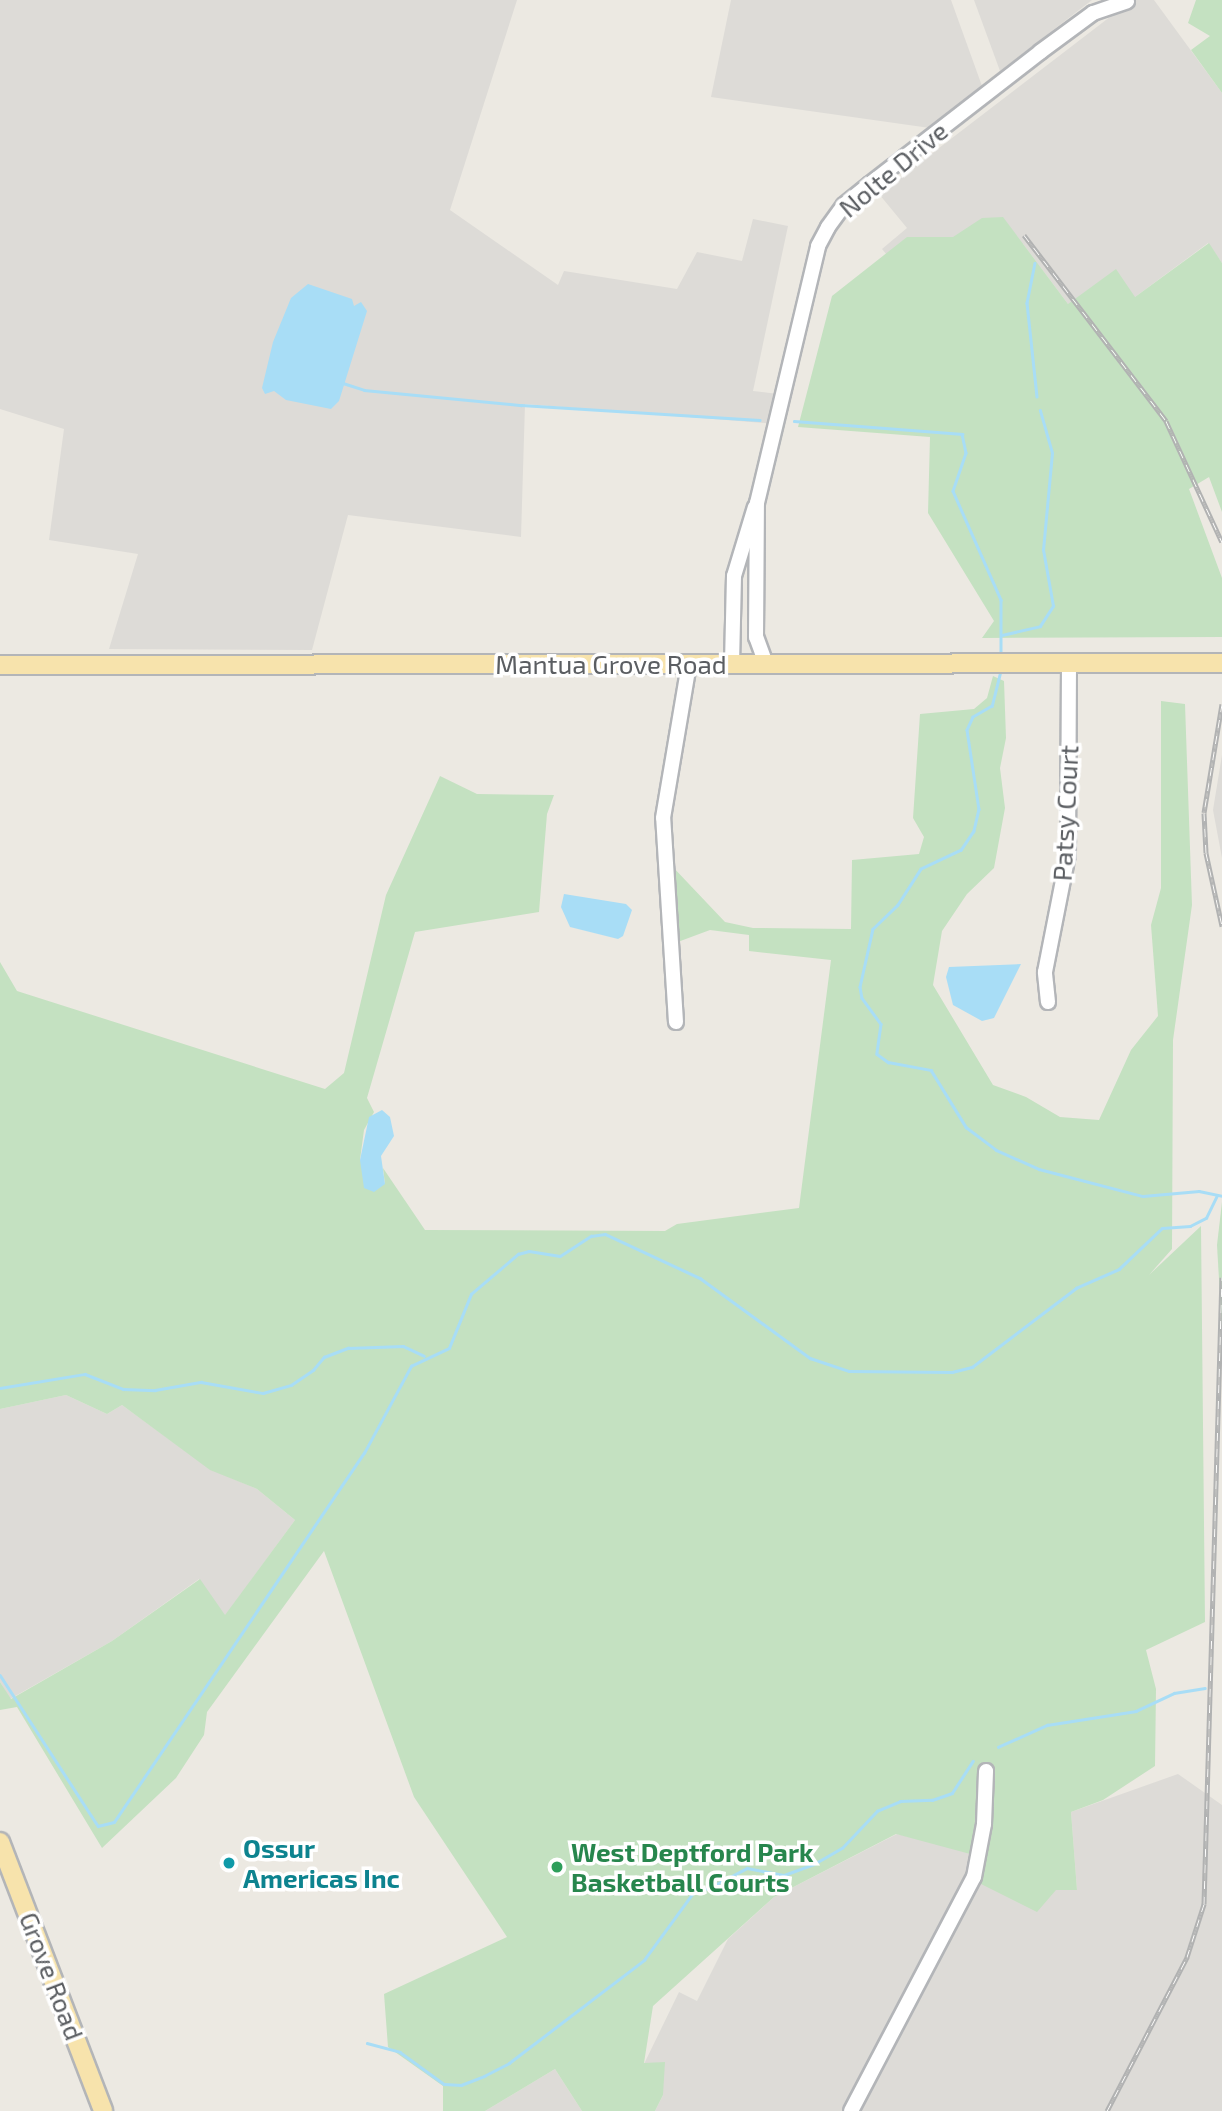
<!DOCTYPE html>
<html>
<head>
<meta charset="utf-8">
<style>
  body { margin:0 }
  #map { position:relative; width:1222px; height:2111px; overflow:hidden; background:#ece9e2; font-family:"Exo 2",sans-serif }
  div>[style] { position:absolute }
  .industrial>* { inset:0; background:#dddbd7 }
  .green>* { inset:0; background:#c4e1c1 }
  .water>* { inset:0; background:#a8ddf6 }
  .stream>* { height:2.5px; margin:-1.25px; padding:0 1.25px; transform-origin:1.25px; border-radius:1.25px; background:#a8ddf6 }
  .roads { filter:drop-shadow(2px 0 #b3b5b8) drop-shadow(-2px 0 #b3b5b8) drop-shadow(0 2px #b3b5b8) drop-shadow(0 -2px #b3b5b8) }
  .minor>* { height:14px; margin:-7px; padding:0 7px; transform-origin:7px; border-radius:7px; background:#fff }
  .major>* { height:18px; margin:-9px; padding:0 9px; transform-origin:9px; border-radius:9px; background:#f7e3ac }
  .rail>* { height:5px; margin-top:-2.5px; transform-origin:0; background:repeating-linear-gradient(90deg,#fff 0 8px,#b1b2b2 0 16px); box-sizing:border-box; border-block:2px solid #b1b2b2 }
  .dots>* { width:19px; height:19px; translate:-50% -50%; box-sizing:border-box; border:4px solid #fff; border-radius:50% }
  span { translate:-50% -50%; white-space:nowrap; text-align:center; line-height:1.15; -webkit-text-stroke:7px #fff; paint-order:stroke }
  .street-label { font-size:26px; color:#5b5e62 }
  .culture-label { font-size:26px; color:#0d838f; font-weight:700 }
  .left { translate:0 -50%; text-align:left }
  .leisure-label { font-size:26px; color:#27864d; font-weight:700 }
</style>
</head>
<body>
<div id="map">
  <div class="industrial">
    <i style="clip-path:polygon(0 0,517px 0,450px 210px,558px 285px,564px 271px,677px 289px,697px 252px,742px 261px,753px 219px,788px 226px,753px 391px,786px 395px,778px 424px,525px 404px,521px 537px,348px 515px,312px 650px,109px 649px,138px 554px,49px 540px,64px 429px,0 409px)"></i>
    <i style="clip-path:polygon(731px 0,951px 0,982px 86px,930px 128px,711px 97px)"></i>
    <i style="clip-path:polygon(974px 0,1092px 0,1000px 71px)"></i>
    <i style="clip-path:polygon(1132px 0,1154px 0,1222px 93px,1222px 263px,1208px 243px,1135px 297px,1068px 304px,1023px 244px,918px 292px,882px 249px,907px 228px,879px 194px)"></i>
    <i style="clip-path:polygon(1222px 755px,1222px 858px,1213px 810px)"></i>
    <i style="clip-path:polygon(66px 1395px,107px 1414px,122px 1405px,210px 1469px,257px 1489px,295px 1520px,225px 1616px,199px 1579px,112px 1641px,10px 1699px,0 1682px,0 1409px)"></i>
    <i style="clip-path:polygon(1178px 1774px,1222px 1805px,1222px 2111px,655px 2111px,663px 2095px,644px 2064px,679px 1992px,697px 2001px,728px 1939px,774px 1897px,897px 1834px,967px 1850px,1056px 1890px,1077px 1890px,1071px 1812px)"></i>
    <i style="clip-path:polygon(555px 2069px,582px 2111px,485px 2111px)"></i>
  </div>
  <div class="green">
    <i style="clip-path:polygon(1196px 0,1222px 0,1222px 93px,1191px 50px,1210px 36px,1188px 23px)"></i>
    <i style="clip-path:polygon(1003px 217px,1068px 304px,1116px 269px,1135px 297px,1209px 243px,1222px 263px,1222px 512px,1209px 477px,1189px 489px,1222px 578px,1222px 637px,982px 638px,994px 621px,928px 513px,930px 437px,798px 427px,832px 296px,907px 237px,953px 237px,982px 218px)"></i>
    <i style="clip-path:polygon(993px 676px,1004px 681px,1006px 738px,1000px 768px,1005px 808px,994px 868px,967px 894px,942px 931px,933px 985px,993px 1085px,1026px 1097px,1060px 1117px,1099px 1120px,1131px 1050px,1158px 1016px,1151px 925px,1161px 888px,1161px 701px,1185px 704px,1192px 905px,1173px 1040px,1172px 1249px,1149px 1275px,1201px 1226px,1205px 1622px,1146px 1650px,1156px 1689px,1155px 1766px,1103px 1800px,1071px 1812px,1077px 1890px,1056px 1890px,1037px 1912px,979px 1883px,985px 1858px,896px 1834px,774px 1897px,653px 2006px,644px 2063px,665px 2062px,663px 2095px,655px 2111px,582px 2111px,555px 2069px,485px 2111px,443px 2111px,443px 2086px,388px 2047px,384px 1994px,507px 1937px,414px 1797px,324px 1551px,207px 1712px,204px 1735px,176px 1778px,102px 1848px,17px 1707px,0 1710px,0 1682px,11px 1699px,112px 1641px,200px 1579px,225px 1615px,295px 1520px,257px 1489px,210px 1470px,122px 1405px,107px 1414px,66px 1395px,0 1409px,0 962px,17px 991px,325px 1089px,344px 1073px,386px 895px,440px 776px,477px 794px,554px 795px,547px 814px,539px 912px,415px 932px,367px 1098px,374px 1112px,364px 1130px,360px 1160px,385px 1184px,383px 1168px,425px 1230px,665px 1231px,677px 1224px,799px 1208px,831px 960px,749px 951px,749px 935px,710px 930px,675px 943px,670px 864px,725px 922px,753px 928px,851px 929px,852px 860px,919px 854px,924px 837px,913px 818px,920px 714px,974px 709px,987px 698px)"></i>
    <i style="clip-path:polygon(1222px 1202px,1222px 1331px,1217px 1245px)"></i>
  </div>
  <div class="water">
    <i style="clip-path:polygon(308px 284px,352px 299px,354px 306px,361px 302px,367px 311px,339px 401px,331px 409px,286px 400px,274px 391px,265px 394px,262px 388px,273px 342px,291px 298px)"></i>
    <i style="clip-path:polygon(564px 894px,626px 904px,632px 910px,623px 936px,618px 939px,570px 927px,561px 907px)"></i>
    <i style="clip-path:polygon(1021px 964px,994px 1018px,982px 1021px,953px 1005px,946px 977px,949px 967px)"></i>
    <i style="clip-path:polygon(382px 1110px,390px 1117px,394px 1136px,381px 1156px,385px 1184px,374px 1192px,364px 1188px,360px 1160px,369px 1117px)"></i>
  </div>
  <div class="stream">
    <i style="left:1035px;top:263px;width:41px;rotate:101.3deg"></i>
    <i style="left:1027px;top:303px;width:94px;rotate:83.9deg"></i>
    <i style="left:343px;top:383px;width:22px;rotate:18deg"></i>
    <i style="left:364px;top:390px;width:158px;rotate:5.5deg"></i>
    <i style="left:521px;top:405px;width:239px;rotate:3.6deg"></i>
    <i style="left:794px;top:421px;width:169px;rotate:4.4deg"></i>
    <i style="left:962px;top:434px;width:19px;rotate:78deg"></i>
    <i style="left:966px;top:453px;width:40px;rotate:108.9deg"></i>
    <i style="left:953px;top:491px;width:119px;rotate:66.2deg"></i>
    <i style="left:1001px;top:600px;width:57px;rotate:90deg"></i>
    <i style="left:1002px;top:635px;width:39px;rotate:-13deg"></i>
    <i style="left:1040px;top:626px;width:24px;rotate:-57deg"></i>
    <i style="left:1053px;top:606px;width:57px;rotate:-100.1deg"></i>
    <i style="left:1043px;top:550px;width:97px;rotate:-84.7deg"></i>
    <i style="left:1052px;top:453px;width:44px;rotate:-105.9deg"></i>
    <i style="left:1001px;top:671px;width:36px;rotate:104deg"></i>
    <i style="left:992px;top:706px;width:22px;rotate:150deg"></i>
    <i style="left:973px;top:717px;width:14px;rotate:115deg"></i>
    <i style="left:967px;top:730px;width:80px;rotate:81.4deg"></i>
    <i style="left:979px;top:809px;width:23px;rotate:103deg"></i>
    <i style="left:974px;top:831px;width:23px;rotate:124deg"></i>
    <i style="left:961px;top:850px;width:44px;rotate:154.6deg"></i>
    <i style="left:921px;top:869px;width:43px;rotate:122.6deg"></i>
    <i style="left:898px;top:905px;width:35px;rotate:136deg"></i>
    <i style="left:873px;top:929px;width:59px;rotate:102.6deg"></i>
    <i style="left:860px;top:987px;width:11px;rotate:80deg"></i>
    <i style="left:862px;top:998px;width:32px;rotate:54deg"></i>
    <i style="left:881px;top:1024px;width:30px;rotate:98deg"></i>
    <i style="left:877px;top:1054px;width:14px;rotate:36deg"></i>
    <i style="left:888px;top:1062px;width:44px;rotate:10.5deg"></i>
    <i style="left:931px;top:1070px;width:67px;rotate:58.4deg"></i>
    <i style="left:966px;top:1127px;width:38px;rotate:37deg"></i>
    <i style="left:996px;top:1150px;width:47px;rotate:23.8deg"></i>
    <i style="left:1039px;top:1169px;width:107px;rotate:14.6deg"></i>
    <i style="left:1143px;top:1196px;width:56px;rotate:-5.1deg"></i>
    <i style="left:1199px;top:1191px;width:24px;rotate:12deg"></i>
    <i style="left:0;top:1388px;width:86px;rotate:-9.4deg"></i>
    <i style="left:85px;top:1374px;width:41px;rotate:21.5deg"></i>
    <i style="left:123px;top:1389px;width:32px;rotate:2deg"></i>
    <i style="left:155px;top:1390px;width:47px;rotate:-9.9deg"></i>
    <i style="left:201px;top:1382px;width:63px;rotate:10.1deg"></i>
    <i style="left:263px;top:1393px;width:29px;rotate:-16deg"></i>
    <i style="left:291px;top:1385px;width:27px;rotate:-34deg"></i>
    <i style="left:313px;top:1370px;width:17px;rotate:-50deg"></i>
    <i style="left:324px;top:1357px;width:26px;rotate:-21deg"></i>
    <i style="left:348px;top:1348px;width:55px;rotate:-2.1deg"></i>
    <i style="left:403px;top:1346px;width:23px;rotate:25deg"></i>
    <i style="left:0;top:1675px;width:180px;rotate:57deg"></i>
    <i style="left:98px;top:1826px;width:16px;rotate:-14deg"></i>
    <i style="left:114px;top:1822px;width:446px;rotate:-55.9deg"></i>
    <i style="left:364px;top:1453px;width:99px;rotate:-61.6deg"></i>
    <i style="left:411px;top:1366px;width:42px;rotate:-25.3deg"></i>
    <i style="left:449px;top:1348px;width:58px;rotate:-67.8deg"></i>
    <i style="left:471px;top:1294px;width:62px;rotate:-40.4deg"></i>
    <i style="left:518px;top:1254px;width:11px;rotate:-15deg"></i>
    <i style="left:529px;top:1251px;width:31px;rotate:9deg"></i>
    <i style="left:560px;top:1256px;width:37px;rotate:-33deg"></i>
    <i style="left:591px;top:1236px;width:14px;rotate:-8deg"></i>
    <i style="left:605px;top:1234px;width:105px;rotate:24.9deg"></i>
    <i style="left:700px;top:1278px;width:136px;rotate:36deg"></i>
    <i style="left:810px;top:1358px;width:41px;rotate:18.4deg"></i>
    <i style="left:849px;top:1371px;width:103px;rotate:0.6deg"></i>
    <i style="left:952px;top:1372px;width:21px;rotate:-14deg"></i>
    <i style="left:972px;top:1367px;width:131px;rotate:-37.2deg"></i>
    <i style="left:1076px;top:1288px;width:47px;rotate:-23.8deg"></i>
    <i style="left:1119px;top:1269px;width:59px;rotate:-43.6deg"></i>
    <i style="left:1162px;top:1228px;width:28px;rotate:-4deg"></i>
    <i style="left:1190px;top:1226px;width:18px;rotate:-27deg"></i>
    <i style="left:1206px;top:1218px;width:25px;rotate:-64deg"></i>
    <i style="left:998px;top:1747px;width:54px;rotate:-24.2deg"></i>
    <i style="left:1047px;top:1725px;width:90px;rotate:-8.9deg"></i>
    <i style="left:1136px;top:1711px;width:42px;rotate:-25.3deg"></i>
    <i style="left:1174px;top:1693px;width:31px;rotate:-9deg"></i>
    <i style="left:367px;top:2043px;width:34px;rotate:15deg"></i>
    <i style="left:400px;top:2052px;width:54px;rotate:36deg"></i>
    <i style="left:444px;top:2084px;width:17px;rotate:3deg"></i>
    <i style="left:461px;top:2085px;width:25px;rotate:-21deg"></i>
    <i style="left:484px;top:2076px;width:28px;rotate:-27deg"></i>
    <i style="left:509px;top:2063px;width:170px;rotate:-37.3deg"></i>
    <i style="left:644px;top:1960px;width:88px;rotate:-53.8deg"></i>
    <i style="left:696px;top:1889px;width:11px"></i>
    <i style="left:707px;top:1889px;width:45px;rotate:-27.7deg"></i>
    <i style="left:747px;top:1868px;width:38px;rotate:11deg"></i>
    <i style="left:784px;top:1875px;width:32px;rotate:-20deg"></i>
    <i style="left:814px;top:1864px;width:32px;rotate:-30deg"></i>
    <i style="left:842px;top:1848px;width:51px;rotate:-46.6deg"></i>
    <i style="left:877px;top:1811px;width:25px;rotate:-23deg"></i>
    <i style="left:900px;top:1801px;width:32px;rotate:-2deg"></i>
    <i style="left:932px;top:1800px;width:21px;rotate:-19deg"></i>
    <i style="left:952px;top:1793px;width:38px;rotate:-57deg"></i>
  </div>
  <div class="roads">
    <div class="minor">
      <i style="left:732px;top:664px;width:88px;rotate:-88.7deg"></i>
      <i style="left:734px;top:576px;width:72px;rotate:-73.1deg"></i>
      <i style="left:766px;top:664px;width:29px;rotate:-110deg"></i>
      <i style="left:756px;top:637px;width:134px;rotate:-89.6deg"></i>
      <i style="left:757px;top:503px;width:264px;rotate:-76.6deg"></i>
      <i style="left:818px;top:246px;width:21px;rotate:-62deg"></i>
      <i style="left:828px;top:227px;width:27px;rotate:-54deg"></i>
      <i style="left:844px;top:205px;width:33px;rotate:-39deg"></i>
      <i style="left:870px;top:184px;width:215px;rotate:-37.8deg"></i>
      <i style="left:1040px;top:52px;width:66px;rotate:-36.3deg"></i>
      <i style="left:1093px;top:13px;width:36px;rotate:-19deg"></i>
      <i style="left:1048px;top:1002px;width:30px;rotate:-96deg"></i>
      <i style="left:1045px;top:972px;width:119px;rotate:-78.9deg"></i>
      <i style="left:1068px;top:855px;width:191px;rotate:-89.7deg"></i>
      <i style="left:676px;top:1022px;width:204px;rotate:-93.6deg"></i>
      <i style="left:663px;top:818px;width:155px;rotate:-80.4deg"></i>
      <i style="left:851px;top:2111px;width:264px;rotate:-62.3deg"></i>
      <i style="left:974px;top:1877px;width:54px;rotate:-79.3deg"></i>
      <i style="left:984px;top:1824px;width:53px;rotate:-87.8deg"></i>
    </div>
    <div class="major">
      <i style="left:0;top:665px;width:1222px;rotate:-0.09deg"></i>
      <i style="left:0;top:1842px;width:288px;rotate:69deg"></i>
    </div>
  </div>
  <div class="rail">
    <i style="left:1024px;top:235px;width:234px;rotate:52.6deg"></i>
    <i style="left:1166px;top:421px;width:133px;rotate:65.2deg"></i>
    <i style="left:1222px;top:704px;width:110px;rotate:99.4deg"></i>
    <i style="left:1204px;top:813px;width:40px;rotate:87.1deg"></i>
    <i style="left:1206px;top:853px;width:75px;rotate:77.6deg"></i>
    <i style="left:1107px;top:2111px;width:174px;rotate:-62.5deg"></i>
    <i style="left:1187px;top:1957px;width:56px;rotate:-72.2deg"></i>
    <i style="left:1204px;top:1904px;width:627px;rotate:-88.36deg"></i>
  </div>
  <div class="dots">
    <i style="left:229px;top:1863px;background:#0f9aa8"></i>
    <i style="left:557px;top:1867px;background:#2e9e5b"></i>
  </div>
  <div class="street-label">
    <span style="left:893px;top:169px;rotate:-40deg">Nolte Drive</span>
    <span style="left:611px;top:664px">Mantua Grove Road</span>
    <span style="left:1065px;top:813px;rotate:-87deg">Patsy Court</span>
    <span style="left:52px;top:1976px;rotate:69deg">Grove Road</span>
  </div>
  <div class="culture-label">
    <span class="left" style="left:243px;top:1863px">Ossur<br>Americas Inc</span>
  </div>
  <div class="leisure-label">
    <span class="left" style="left:571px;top:1867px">West Deptford Park<br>Basketball Courts</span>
  </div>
</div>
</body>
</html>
